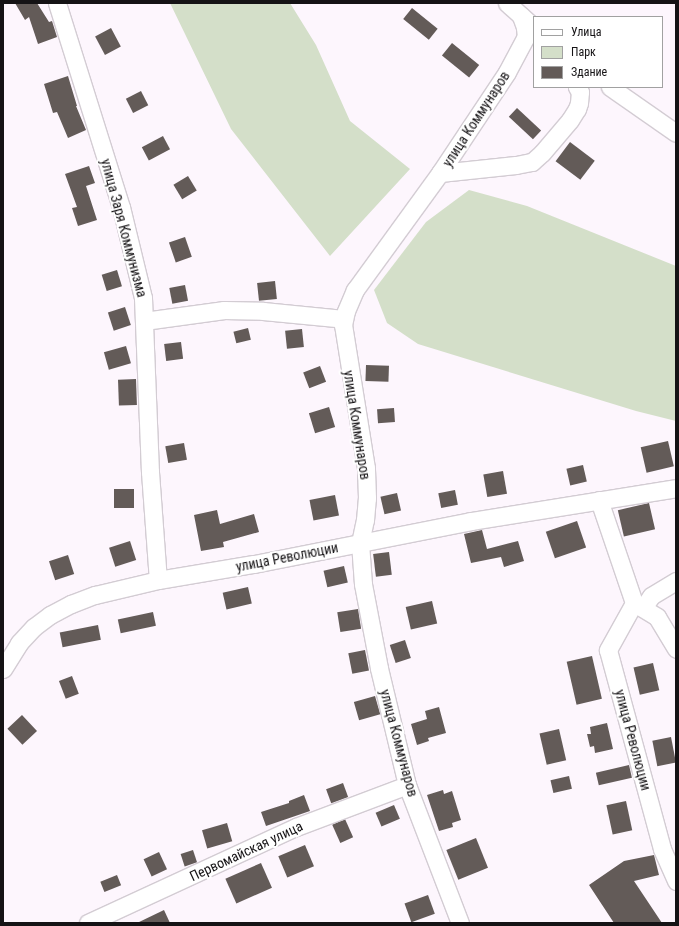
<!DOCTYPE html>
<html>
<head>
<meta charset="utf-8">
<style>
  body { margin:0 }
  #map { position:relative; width:679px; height:926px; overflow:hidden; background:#fdf6fd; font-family:"Roboto Condensed",sans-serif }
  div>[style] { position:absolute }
  .green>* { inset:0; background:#d4dfc9 }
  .building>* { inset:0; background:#635b58; transform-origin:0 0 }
  .roads { filter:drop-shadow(1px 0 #d3ccd3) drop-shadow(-1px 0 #d3ccd3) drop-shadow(0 1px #d3ccd3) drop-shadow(0 -1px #d3ccd3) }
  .minor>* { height:17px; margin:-8.5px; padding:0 8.5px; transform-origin:8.5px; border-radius:8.5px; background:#fff }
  span { translate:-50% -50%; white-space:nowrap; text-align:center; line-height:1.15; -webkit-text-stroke:4px #fff; paint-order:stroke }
  .street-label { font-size:14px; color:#151315 }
  .frame { position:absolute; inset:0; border:4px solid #151315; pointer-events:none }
  .legend { position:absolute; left:533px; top:16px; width:130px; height:72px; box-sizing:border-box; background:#fff; border:1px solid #a1a1a1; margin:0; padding:5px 7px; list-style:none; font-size:12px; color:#151315 }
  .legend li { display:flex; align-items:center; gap:8px; height:20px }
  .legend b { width:20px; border:1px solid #a1a1a1 }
</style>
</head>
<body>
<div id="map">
  <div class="green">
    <i style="clip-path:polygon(170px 3px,290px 3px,316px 45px,350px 121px,410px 169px,330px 256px,231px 129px)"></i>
    <i style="clip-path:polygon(469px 190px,527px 206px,676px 266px,676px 421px,636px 411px,418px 344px,387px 323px,374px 290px,426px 222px)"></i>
  </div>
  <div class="building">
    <i style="clip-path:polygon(15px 3px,37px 3px,49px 22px,52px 21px,57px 37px,38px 44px,29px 17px,25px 20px)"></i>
    <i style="left:412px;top:8px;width:33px;height:14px;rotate:39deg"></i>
    <i style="left:111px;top:28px;width:21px;height:18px;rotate:62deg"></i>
    <i style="left:452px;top:43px;width:35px;height:16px;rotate:39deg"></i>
    <i style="clip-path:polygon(68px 76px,77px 106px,76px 106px,86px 130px,68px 138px,57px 112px,53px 113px,44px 84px)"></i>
    <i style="left:141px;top:91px;width:16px;height:17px;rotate:63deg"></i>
    <i style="left:517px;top:108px;width:33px;height:12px;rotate:43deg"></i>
    <i style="left:163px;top:136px;width:15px;height:24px;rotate:62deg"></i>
    <i style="left:570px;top:142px;width:31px;height:24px;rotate:37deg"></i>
    <i style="clip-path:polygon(89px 166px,95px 183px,86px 186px,97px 220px,78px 226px,72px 208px,77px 207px,65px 174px)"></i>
    <i style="left:188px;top:176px;width:17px;height:17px;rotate:59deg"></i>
    <i style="left:185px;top:237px;width:21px;height:17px;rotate:71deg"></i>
    <i style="left:117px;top:270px;width:17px;height:16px;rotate:73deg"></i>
    <i style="left:275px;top:281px;width:18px;height:18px;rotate:84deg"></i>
    <i style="left:185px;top:285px;width:16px;height:16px;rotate:79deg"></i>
    <i style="left:125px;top:307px;width:19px;height:18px;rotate:72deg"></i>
    <i style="left:248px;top:328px;width:12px;height:15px;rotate:76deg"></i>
    <i style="left:302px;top:329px;width:18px;height:17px;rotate:84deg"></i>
    <i style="left:181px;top:342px;width:17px;height:17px;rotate:83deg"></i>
    <i style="left:126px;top:346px;width:18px;height:23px;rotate:74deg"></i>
    <i style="left:366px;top:365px;width:23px;height:16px;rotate:2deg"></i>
    <i style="left:320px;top:366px;width:17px;height:18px;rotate:69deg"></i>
    <i style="left:136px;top:379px;width:26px;height:18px;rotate:88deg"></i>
    <i style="left:329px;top:407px;width:21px;height:21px;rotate:73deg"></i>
    <i style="left:394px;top:408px;width:14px;height:17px;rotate:86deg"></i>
    <i style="left:668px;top:441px;width:26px;height:28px;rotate:77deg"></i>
    <i style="left:184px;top:443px;width:17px;height:19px;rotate:80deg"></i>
    <i style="left:583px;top:465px;width:17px;height:17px;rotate:77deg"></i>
    <i style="left:503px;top:471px;width:23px;height:20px;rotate:80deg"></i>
    <i style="left:134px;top:489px;width:19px;height:20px;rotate:90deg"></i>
    <i style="left:455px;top:490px;width:15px;height:17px;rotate:79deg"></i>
    <i style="left:397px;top:493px;width:18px;height:17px;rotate:77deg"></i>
    <i style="left:335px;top:495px;width:21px;height:26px;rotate:79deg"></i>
    <i style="left:649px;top:503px;width:27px;height:32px;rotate:77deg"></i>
    <i style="clip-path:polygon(217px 510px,220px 524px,254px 514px,259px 532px,223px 542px,224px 547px,201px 551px,194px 515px)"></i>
    <i style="left:577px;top:521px;width:28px;height:33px;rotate:71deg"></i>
    <i style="clip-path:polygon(482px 530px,487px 549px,518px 541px,524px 561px,504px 567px,501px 557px,471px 563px,464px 534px)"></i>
    <i style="left:130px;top:541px;width:20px;height:22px;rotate:72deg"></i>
    <i style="left:389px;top:552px;width:23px;height:16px;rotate:83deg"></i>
    <i style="left:68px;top:555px;width:20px;height:20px;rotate:72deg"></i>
    <i style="left:344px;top:566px;width:17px;height:21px;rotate:77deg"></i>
    <i style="left:248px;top:587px;width:17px;height:26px;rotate:77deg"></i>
    <i style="left:432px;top:601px;width:23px;height:27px;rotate:77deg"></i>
    <i style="left:358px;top:609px;width:20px;height:21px;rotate:81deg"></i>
    <i style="left:153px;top:612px;width:14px;height:36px;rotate:78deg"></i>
    <i style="left:98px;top:625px;width:15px;height:39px;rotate:79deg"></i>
    <i style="left:405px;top:640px;width:19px;height:16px;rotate:72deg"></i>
    <i style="left:365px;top:650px;width:21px;height:17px;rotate:79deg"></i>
    <i style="left:592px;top:656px;width:44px;height:26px;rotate:77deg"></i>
    <i style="left:653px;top:663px;width:28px;height:20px;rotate:77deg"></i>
    <i style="left:72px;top:676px;width:19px;height:14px;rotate:69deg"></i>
    <i style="left:375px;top:696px;width:19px;height:22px;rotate:74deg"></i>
    <i style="clip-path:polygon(439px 707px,446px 733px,428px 738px,429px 741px,417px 745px,411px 724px,427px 719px,425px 711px)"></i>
    <i style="left:22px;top:715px;width:22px;height:20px;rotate:47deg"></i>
    <i style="clip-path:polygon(607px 723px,613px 749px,595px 753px,594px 746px,590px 747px,587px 734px,591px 734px,590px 727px)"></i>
    <i style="left:559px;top:729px;width:32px;height:20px;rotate:77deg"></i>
    <i style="left:671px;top:737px;width:26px;height:19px;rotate:79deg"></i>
    <i style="left:629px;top:765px;width:13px;height:34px;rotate:77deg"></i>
    <i style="left:569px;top:776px;width:13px;height:19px;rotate:77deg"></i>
    <i style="left:343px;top:783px;width:15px;height:18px;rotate:70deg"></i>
    <i style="clip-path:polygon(443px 790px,444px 794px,452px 791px,461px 820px,452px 823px,453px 827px,439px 831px,427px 795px)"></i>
    <i style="clip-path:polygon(304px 795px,310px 811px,266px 826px,261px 812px,289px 803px,289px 801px)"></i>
    <i style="left:626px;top:801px;width:30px;height:20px;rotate:78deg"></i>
    <i style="left:394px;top:805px;width:15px;height:20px;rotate:67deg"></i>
    <i style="left:345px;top:819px;width:20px;height:14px;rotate:66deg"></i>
    <i style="left:227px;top:823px;width:19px;height:26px;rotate:74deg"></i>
    <i style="left:476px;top:838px;width:32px;height:32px;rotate:68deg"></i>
    <i style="left:305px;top:845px;width:23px;height:29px;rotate:67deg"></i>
    <i style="left:193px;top:850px;width:13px;height:13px;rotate:72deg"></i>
    <i style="left:159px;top:852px;width:19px;height:17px;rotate:65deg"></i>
    <i style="clip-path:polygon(654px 855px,659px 875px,634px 881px,662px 923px,614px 923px,589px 885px,624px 861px)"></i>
    <i style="left:261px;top:863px;width:27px;height:39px;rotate:66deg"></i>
    <i style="left:117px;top:875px;width:11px;height:18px;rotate:68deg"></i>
    <i style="left:428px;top:895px;width:20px;height:25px;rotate:70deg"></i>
    <i style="clip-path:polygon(164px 910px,170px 923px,137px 923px)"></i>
  </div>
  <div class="roads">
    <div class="minor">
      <i style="left:57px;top:3px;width:214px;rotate:72.6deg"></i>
      <i style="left:121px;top:207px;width:94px;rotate:76.4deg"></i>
      <i style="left:143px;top:298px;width:174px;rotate:87.7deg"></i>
      <i style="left:150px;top:472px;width:108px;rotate:85.8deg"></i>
      <i style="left:507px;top:3px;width:30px;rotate:42deg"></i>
      <i style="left:610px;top:87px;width:80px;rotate:34.9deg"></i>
      <i style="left:440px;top:173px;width:76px;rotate:-6deg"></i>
      <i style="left:516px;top:165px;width:16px;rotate:-11deg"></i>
      <i style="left:532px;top:162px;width:13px;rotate:-42deg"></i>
      <i style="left:542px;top:153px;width:43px;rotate:-49.7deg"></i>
      <i style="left:570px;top:120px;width:13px;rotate:-58deg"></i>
      <i style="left:577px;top:109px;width:6px;rotate:-72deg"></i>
      <i style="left:579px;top:103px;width:11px;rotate:-85deg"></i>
      <i style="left:580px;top:92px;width:6px;rotate:-121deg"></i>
      <i style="left:144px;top:321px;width:81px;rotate:-7.8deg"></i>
      <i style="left:224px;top:310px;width:39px;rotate:1deg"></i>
      <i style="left:263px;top:311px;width:81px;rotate:5.6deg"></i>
      <i style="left:599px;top:500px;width:109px;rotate:71.2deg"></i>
      <i style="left:634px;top:603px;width:54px;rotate:119deg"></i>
      <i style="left:608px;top:650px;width:206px;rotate:74.8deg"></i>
      <i style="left:662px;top:849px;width:35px;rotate:66deg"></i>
      <i style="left:634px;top:603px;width:27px;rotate:31deg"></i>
      <i style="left:657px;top:617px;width:37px;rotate:59deg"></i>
      <i style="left:643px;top:608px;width:14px;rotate:-56deg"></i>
      <i style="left:651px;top:596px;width:29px;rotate:-31deg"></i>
      <i style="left:3px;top:669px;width:31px;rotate:-58deg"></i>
      <i style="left:19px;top:643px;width:22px;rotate:-47deg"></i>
      <i style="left:34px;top:627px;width:20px;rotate:-37deg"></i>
      <i style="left:50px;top:615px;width:24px;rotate:-28deg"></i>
      <i style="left:71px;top:604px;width:26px;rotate:-21deg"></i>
      <i style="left:95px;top:595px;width:65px;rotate:-13.4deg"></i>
      <i style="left:158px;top:580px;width:97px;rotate:-9.5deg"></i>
      <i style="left:254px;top:564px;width:221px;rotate:-11.2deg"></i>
      <i style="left:471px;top:521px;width:208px;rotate:-9.1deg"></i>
      <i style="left:88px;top:923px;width:229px;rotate:-24.8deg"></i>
      <i style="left:296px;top:827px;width:119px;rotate:-20.7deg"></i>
      <i style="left:460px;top:923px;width:148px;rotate:-111deg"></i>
      <i style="left:407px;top:785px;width:120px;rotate:-103.5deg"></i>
      <i style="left:379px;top:668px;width:86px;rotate:-100.8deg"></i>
      <i style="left:363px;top:584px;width:41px;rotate:-94.2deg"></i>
      <i style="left:360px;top:543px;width:24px;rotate:-78deg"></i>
      <i style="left:365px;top:520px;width:22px;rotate:-85deg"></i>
      <i style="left:367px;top:498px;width:30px;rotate:-92deg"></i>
      <i style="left:366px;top:468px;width:145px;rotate:-99.1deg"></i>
      <i style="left:343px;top:325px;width:14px;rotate:-78deg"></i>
      <i style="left:346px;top:311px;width:23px;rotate:-67deg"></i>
      <i style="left:355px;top:290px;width:145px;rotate:-54deg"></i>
      <i style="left:440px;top:173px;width:121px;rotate:-56.4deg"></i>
      <i style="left:507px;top:72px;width:40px;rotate:-62deg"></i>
      <i style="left:526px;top:37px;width:10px;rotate:-96deg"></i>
      <i style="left:525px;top:27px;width:12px;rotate:-110deg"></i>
    </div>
  </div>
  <div class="street-label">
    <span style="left:476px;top:119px;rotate:-57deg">улица Коммунаров</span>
    <span style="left:124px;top:228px;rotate:75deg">улица Заря Коммунизма</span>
    <span style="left:357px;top:425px;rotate:81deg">улица Коммунаров</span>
    <span style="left:287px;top:557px;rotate:-11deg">улица Революции</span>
    <span style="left:633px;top:740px;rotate:75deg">улица Революции</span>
    <span style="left:399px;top:743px;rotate:75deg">улица Коммунаров</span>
    <span style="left:246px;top:851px;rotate:-25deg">Первомайская улица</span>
  </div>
  <div class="frame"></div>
  <ul class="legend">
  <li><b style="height:5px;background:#fff"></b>Улица</li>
  <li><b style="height:11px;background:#d4dfc9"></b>Парк</li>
  <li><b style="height:11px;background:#635b58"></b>Здание</li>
  </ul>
</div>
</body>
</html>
